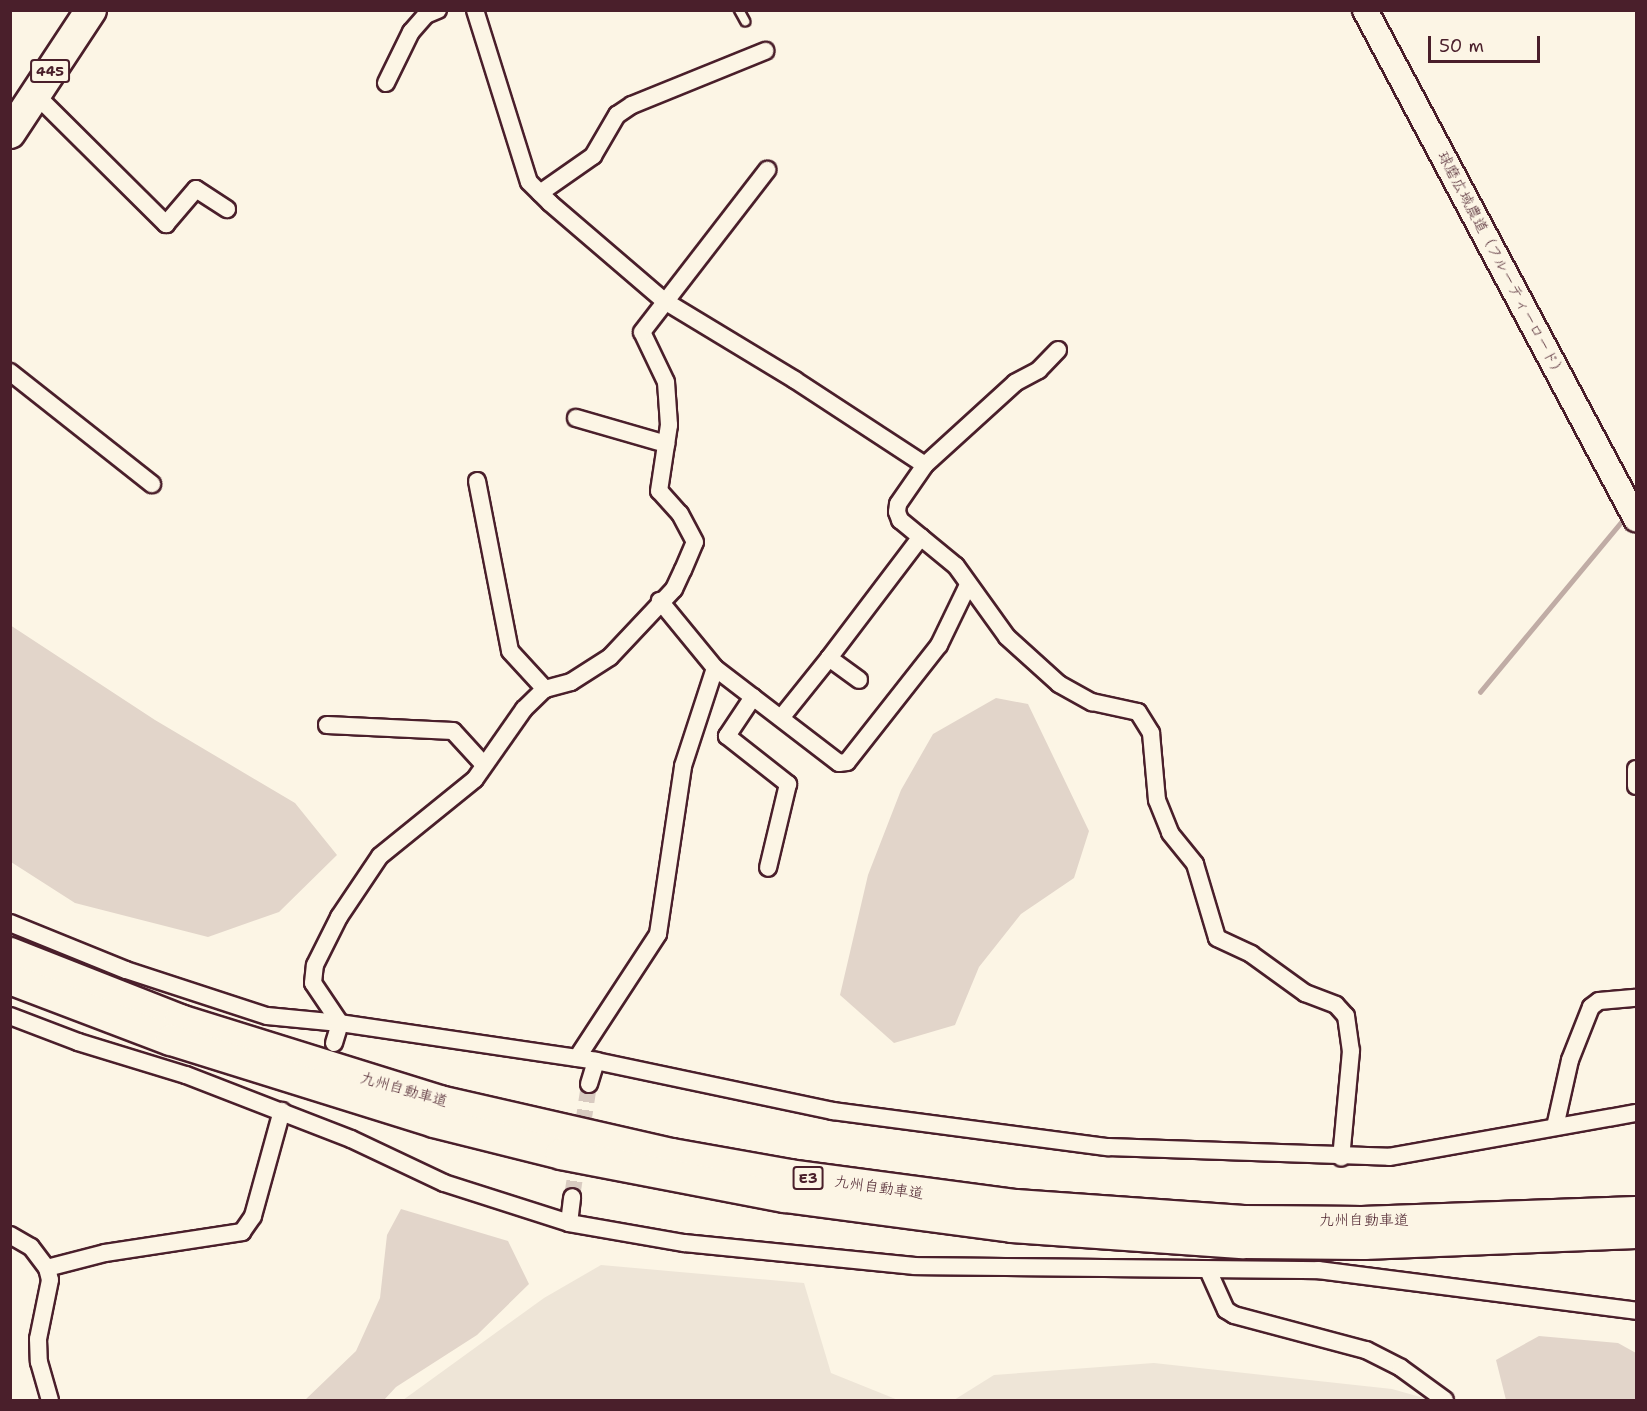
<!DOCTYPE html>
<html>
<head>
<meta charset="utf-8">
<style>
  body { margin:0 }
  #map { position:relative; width:1647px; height:1411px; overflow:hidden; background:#fcf5e5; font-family:"Shantell Sans","Klee One",sans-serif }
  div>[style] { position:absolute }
  .built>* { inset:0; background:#eee5d7 }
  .green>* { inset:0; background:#e2d5ca }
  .stream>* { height:4.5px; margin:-2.25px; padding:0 2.25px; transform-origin:2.25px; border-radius:2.25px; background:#c0aca5 }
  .street-tunnel>* { height:16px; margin-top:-8px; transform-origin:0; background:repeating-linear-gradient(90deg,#d8cac0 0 16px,transparent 0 24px) }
  .roads { filter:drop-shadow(2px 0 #4a1f2b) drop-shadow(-2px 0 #4a1f2b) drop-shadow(0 2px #4a1f2b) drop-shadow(0 -2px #4a1f2b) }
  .lane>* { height:8px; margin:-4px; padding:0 4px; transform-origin:4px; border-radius:4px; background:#fcf5e5 }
  .street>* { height:16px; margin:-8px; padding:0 8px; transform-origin:8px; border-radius:8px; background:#fcf5e5 }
  .secondary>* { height:24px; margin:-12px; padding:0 12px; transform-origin:12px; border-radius:12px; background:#fcf5e5 }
  .highway>* { height:30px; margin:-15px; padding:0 15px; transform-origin:15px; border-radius:15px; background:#fcf5e5 }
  span { translate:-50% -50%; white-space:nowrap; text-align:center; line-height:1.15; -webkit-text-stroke:4.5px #fcf5e5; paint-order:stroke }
  .shield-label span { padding:2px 4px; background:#fcf5e5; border:2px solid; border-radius:4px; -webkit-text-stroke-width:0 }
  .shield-label { font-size:14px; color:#4a1f2b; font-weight:700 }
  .street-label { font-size:15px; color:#4a1f2b }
  .frame { position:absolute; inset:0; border:12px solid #4a1f2b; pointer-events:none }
  .scale { position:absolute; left:1428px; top:36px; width:112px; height:27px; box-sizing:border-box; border:3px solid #4a1f2b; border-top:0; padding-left:8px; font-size:18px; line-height:21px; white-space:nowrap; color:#4a1f2b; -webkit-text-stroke:4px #fcf5e5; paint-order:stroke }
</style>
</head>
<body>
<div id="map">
  <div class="built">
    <i style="clip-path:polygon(601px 1265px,804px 1283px,831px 1373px,898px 1400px,403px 1400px,544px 1298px)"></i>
    <i style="clip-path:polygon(1154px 1363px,1392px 1389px,1431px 1400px,954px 1400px,994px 1375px)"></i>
  </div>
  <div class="green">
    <i style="clip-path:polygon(10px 625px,155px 720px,295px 803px,337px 855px,279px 912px,208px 937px,75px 903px,11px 862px)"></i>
    <i style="clip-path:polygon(996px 698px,1028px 704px,1089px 831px,1074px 878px,1021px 914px,979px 967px,955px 1025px,894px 1043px,840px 995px,868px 875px,901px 790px,933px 734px)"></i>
    <i style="clip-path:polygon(401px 1209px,508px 1241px,529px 1284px,477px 1335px,396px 1387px,384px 1400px,305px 1400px,356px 1351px,380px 1298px,387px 1235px)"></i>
    <i style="clip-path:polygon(1539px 1336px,1618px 1343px,1636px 1353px,1636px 1400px,1506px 1400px,1496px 1360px)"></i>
  </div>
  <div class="stream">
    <i style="left:1480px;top:692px;width:229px;rotate:-50.3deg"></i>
  </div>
  <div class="street-tunnel">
    <i style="left:572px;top:1197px;width:114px;rotate:-81.4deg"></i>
  </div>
  <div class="roads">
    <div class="lane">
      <i style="left:739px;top:10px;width:13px;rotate:61deg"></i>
    </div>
    <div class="street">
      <i style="left:475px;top:10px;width:180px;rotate:72.6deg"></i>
      <i style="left:529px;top:182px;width:30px;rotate:45deg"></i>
      <i style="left:550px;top:203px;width:149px;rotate:40.6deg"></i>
      <i style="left:663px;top:300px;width:154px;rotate:31.2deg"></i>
      <i style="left:795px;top:380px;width:155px;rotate:33.2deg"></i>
      <i style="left:386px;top:83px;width:57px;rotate:-63.9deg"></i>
      <i style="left:411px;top:32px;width:23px;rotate:-49deg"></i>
      <i style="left:426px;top:15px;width:13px;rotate:-23deg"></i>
      <i style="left:35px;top:94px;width:185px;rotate:44.8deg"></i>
      <i style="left:166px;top:224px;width:46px;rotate:-49.4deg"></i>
      <i style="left:196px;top:189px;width:37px;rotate:33deg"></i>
      <i style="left:540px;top:193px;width:65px;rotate:-34.9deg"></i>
      <i style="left:593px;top:156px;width:48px;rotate:-59.7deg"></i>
      <i style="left:617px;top:115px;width:18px;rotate:-34deg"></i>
      <i style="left:632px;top:105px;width:144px;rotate:-22.1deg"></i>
      <i style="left:1058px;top:350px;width:28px;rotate:134deg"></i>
      <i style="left:1039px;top:370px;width:27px;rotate:152deg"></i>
      <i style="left:1015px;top:383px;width:122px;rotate:137.7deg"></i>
      <i style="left:925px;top:465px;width:47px;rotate:124.7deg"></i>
      <i style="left:898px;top:504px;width:8px;rotate:97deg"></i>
      <i style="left:897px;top:512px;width:9px;rotate:69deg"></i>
      <i style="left:900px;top:520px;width:72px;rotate:39.4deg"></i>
      <i style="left:956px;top:566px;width:87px;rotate:54.3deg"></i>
      <i style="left:1007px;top:637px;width:70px;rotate:42.1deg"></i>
      <i style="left:1059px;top:684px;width:38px;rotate:29deg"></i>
      <i style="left:1092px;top:702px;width:47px;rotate:12.3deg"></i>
      <i style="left:1138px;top:712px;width:25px;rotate:58deg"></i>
      <i style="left:1151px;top:733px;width:67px;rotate:84.9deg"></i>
      <i style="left:1157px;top:800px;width:35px;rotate:68deg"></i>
      <i style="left:1170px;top:833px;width:40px;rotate:51deg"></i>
      <i style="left:1195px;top:864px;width:77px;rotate:73.4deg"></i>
      <i style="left:1217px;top:938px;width:38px;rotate:25deg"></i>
      <i style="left:1251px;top:954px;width:67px;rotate:35.8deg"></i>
      <i style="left:1305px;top:993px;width:33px;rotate:21deg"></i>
      <i style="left:1336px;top:1005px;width:15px;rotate:48deg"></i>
      <i style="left:1346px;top:1016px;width:35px;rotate:82deg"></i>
      <i style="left:1351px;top:1051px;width:107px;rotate:95.3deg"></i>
      <i style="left:10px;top:372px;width:181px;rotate:38.3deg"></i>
      <i style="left:576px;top:418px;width:94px;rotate:16.1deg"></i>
      <i style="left:477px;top:481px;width:173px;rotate:79deg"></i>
      <i style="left:510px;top:651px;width:52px;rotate:47.4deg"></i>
      <i style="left:829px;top:658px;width:152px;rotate:-52.8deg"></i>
      <i style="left:715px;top:668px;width:156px;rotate:37.5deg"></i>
      <i style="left:839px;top:763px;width:8px;rotate:-7deg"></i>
      <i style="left:847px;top:762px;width:149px;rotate:-51.8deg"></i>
      <i style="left:939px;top:645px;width:67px;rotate:-64.2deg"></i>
      <i style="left:753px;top:697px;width:47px;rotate:123.7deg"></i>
      <i style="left:727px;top:736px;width:78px;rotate:38.2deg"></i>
      <i style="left:788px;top:784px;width:86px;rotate:103.4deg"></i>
      <i style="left:781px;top:718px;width:77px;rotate:-51.3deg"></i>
      <i style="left:829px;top:658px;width:37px;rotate:36deg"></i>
      <i style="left:327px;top:725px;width:126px;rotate:2.7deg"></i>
      <i style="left:453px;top:731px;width:46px;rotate:47.6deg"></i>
      <i style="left:1636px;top:769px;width:17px;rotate:90deg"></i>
      <i style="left:10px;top:923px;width:125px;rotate:22.1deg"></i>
      <i style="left:126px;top:970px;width:148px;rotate:18.1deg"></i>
      <i style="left:267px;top:1016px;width:73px;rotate:5.5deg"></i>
      <i style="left:340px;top:1023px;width:259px;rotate:8.4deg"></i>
      <i style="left:596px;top:1061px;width:242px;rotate:11.9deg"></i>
      <i style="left:833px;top:1111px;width:277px;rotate:7.5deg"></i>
      <i style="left:1108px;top:1147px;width:281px;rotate:2deg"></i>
      <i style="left:1389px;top:1157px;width:251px;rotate:-10.1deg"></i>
      <i style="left:10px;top:1016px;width:73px;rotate:20.9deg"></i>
      <i style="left:78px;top:1042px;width:113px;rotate:17deg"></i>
      <i style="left:186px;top:1075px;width:177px;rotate:21.2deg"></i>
      <i style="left:351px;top:1139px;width:103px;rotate:25.3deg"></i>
      <i style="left:444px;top:1183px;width:131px;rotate:17.7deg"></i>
      <i style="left:569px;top:1223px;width:117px;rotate:9.9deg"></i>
      <i style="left:684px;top:1243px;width:232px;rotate:5.7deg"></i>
      <i style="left:915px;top:1266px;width:403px;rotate:0.6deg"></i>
      <i style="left:1318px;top:1270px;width:321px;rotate:7.3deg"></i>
      <i style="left:334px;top:1043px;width:21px;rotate:-73deg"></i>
      <i style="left:340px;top:1023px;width:48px;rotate:-124deg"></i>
      <i style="left:313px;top:983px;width:18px;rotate:-84deg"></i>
      <i style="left:315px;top:965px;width:54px;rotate:-63.4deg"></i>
      <i style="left:339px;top:917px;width:73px;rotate:-56.1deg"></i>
      <i style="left:380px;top:856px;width:122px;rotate:-39deg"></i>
      <i style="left:475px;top:779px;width:85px;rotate:-55deg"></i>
      <i style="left:524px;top:709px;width:29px;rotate:-44deg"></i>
      <i style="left:545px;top:689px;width:27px;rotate:-15deg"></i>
      <i style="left:571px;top:682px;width:46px;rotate:-32.7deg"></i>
      <i style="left:610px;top:657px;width:93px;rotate:-46.7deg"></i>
      <i style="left:674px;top:589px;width:21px;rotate:-65deg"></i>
      <i style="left:683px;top:570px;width:30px;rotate:-67deg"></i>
      <i style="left:695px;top:542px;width:32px;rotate:-118deg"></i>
      <i style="left:680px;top:514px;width:31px;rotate:-132deg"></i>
      <i style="left:659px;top:491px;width:67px;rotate:-81.4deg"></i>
      <i style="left:669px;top:425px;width:43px;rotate:-94deg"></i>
      <i style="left:666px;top:382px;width:55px;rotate:-115.6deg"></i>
      <i style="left:642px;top:332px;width:205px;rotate:-52.3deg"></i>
      <i style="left:577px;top:1058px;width:148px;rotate:-56.8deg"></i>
      <i style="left:658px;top:934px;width:170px;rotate:-81.5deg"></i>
      <i style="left:683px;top:766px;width:103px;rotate:-71.9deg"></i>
      <i style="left:715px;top:668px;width:87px;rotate:-129.4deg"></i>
      <i style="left:589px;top:1084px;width:24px;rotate:-73deg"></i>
      <i style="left:1555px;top:1127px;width:69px;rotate:-77.4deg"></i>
      <i style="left:1570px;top:1060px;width:57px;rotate:-68.4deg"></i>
      <i style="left:1591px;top:1007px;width:10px;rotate:-37deg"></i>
      <i style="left:1599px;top:1001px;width:37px;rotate:-5deg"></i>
      <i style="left:569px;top:1223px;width:26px;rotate:-83deg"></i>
      <i style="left:10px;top:1235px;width:24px;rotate:30deg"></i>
      <i style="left:31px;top:1247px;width:26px;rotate:53deg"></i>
      <i style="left:47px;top:1268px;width:12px;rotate:76deg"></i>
      <i style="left:50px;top:1280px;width:60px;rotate:101.5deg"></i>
      <i style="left:38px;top:1339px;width:23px;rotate:88deg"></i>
      <i style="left:39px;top:1362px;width:40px;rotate:74deg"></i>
      <i style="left:47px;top:1268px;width:60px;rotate:-14.5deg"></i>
      <i style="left:105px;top:1253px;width:139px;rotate:-8.7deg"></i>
      <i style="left:242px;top:1232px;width:19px;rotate:-55deg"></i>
      <i style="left:253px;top:1216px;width:109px;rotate:-74.6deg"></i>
      <i style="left:1208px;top:1270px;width:44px;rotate:65.8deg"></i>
      <i style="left:1226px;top:1310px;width:9px;rotate:32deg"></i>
      <i style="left:1234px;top:1315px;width:137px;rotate:14.9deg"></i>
      <i style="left:1366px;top:1350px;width:39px;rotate:27deg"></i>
      <i style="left:1401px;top:1368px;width:54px;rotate:36deg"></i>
    </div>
    <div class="secondary">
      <i style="left:1365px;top:10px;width:577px;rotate:61.97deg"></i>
    </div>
    <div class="highway">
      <i style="left:10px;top:133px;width:147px;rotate:-56.6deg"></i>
      <i style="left:10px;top:953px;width:183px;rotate:21.5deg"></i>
      <i style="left:180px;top:1020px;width:272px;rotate:17.3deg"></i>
      <i style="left:440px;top:1101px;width:238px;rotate:12.9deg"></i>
      <i style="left:672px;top:1154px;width:120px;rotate:10.1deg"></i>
      <i style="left:790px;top:1175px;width:228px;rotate:7.6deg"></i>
      <i style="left:1016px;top:1205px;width:228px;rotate:4deg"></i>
      <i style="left:1243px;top:1221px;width:119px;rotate:0.5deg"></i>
      <i style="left:1362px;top:1222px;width:274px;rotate:-2.1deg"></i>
      <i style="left:10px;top:979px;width:172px;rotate:20.8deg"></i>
      <i style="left:171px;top:1040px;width:275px;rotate:17.3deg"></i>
      <i style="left:434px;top:1122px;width:131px;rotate:14.1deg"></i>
      <i style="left:561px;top:1154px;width:228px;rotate:10.9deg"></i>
      <i style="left:785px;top:1197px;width:229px;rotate:7.5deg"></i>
      <i style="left:1012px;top:1227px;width:232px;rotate:4deg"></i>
      <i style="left:1243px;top:1243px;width:121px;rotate:0.5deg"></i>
      <i style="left:1364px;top:1244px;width:272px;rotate:-2.3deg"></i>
    </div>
  </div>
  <div class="shield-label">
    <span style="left:50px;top:71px">445</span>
    <span style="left:808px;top:1178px">E3</span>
  </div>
  <div class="street-label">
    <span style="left:1501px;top:265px;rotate:62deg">球磨広域農道（フルーティーロード）</span>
    <span style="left:404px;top:1090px;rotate:16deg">九州自動車道</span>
    <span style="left:879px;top:1188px;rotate:8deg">九州自動車道</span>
    <span style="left:1364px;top:1221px">九州自動車道</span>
  </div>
  <div class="frame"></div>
  <div class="scale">50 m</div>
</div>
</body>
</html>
